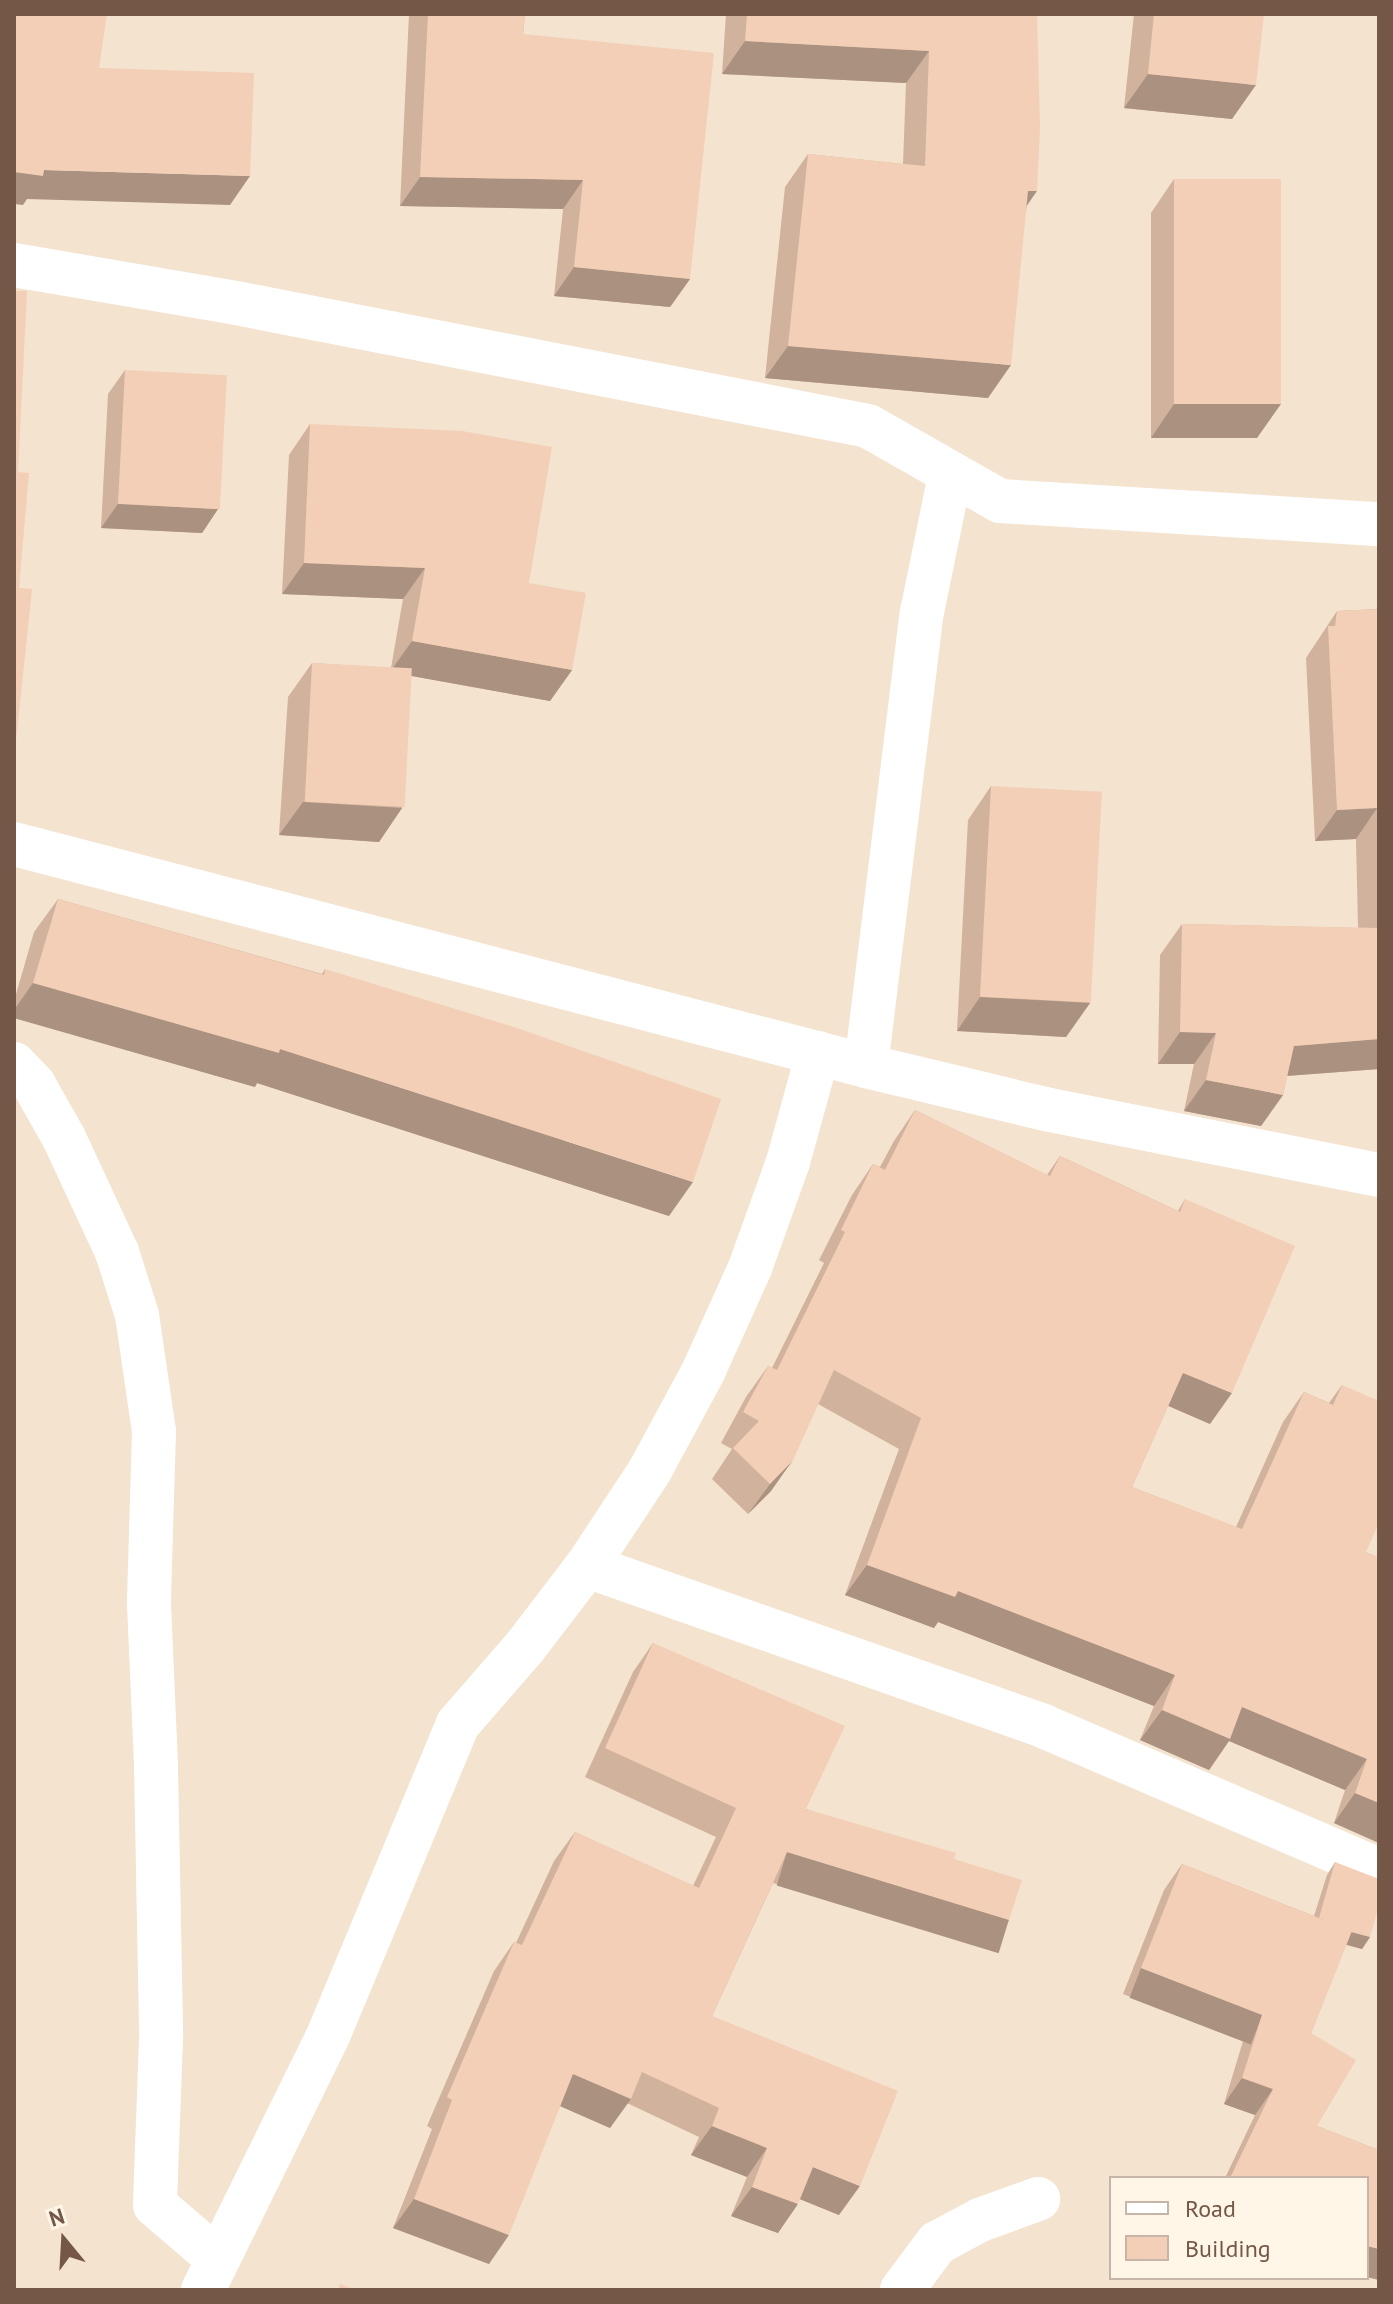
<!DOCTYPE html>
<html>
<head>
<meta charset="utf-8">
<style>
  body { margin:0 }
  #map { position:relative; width:1393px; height:2304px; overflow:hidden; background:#fdf2e0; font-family:"PT Sans",sans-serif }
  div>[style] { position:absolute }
  .residential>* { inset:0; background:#f4e3cf }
  .street>* { height:44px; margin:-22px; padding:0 22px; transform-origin:22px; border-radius:22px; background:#fff }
  .wall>* { inset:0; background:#d1b29d }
  .shaded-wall>* { inset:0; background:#aa9180; transform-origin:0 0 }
  .building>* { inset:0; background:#f3cfb7; transform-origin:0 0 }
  span { translate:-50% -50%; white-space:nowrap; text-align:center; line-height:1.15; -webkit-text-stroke:7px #fff6e7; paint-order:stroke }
  .frame { position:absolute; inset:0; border:16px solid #745747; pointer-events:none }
  .legend { position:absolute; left:1109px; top:2176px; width:260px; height:104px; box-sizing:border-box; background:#fff6e7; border:2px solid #c7b6a7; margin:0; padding:10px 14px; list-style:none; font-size:24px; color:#745747 }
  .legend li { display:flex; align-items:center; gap:16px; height:40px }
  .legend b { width:40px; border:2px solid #c7b6a7 }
  .north { position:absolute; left:24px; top:2200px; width:80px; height:80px; -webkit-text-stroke:6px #fff6e7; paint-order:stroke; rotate:342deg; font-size:22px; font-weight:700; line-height:32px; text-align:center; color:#745747 }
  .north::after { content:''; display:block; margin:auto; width:28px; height:36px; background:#745747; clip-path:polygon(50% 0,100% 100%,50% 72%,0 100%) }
</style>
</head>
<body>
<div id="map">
  <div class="residential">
    <i style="clip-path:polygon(evenodd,14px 14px,1379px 14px,1379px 2290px,14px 2290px,14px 14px,1111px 2178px,1367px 2178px,1367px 2278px,1111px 2278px,1111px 2178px)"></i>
  </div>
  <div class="street">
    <i style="left:14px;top:265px;width:225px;rotate:9.7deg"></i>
    <i style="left:236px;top:303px;width:644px;rotate:11.01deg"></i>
    <i style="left:868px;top:426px;width:152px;rotate:29.6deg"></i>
    <i style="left:1000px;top:501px;width:380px;rotate:3.5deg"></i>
    <i style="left:14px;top:844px;width:880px;rotate:14.6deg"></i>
    <i style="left:866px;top:1066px;width:184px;rotate:13.5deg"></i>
    <i style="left:1045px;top:1109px;width:340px;rotate:11.2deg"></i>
    <i style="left:14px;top:1064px;width:29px;rotate:46deg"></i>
    <i style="left:34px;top:1085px;width:61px;rotate:60.5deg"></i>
    <i style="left:64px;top:1138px;width:126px;rotate:65.1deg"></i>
    <i style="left:117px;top:1252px;width:66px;rotate:72.4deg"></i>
    <i style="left:137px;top:1315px;width:117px;rotate:81.7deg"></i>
    <i style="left:154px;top:1431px;width:173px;rotate:91.7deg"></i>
    <i style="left:149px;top:1604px;width:163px;rotate:87.5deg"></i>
    <i style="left:156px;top:1767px;width:272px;rotate:88.9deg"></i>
    <i style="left:161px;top:2039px;width:166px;rotate:92.1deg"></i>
    <i style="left:155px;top:2205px;width:83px;rotate:40.6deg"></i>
    <i style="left:866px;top:1066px;width:457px;rotate:-83deg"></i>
    <i style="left:922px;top:612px;width:139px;rotate:-78.4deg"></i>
    <i style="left:587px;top:1566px;width:483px;rotate:19.3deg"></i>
    <i style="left:1043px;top:1726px;width:366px;rotate:23.2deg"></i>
    <i style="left:203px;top:2290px;width:283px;rotate:-63.8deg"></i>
    <i style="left:328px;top:2036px;width:338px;rotate:-67.4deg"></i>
    <i style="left:458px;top:1724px;width:102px;rotate:-49deg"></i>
    <i style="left:525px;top:1647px;width:102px;rotate:-52.6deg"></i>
    <i style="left:587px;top:1566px;width:113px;rotate:-56.6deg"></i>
    <i style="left:649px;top:1472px;width:114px;rotate:-61.6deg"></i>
    <i style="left:703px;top:1372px;width:114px;rotate:-65.7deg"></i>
    <i style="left:750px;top:1268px;width:113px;rotate:-70.3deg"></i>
    <i style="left:788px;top:1162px;width:113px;rotate:-74.6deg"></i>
    <i style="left:902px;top:2290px;width:59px;rotate:-53.3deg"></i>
    <i style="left:937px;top:2243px;width:49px;rotate:-28.1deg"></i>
    <i style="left:980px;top:2220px;width:62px;rotate:-19.9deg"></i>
  </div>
  <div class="wall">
    <i style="clip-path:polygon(409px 14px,525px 14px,523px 34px,690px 279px,670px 307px,554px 296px,563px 209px,400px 206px)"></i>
    <i style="clip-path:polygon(726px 14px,1037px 14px,1027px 206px,988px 398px,765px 378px,785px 187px,808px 154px,903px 164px,906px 83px,722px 74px)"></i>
    <i style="clip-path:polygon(1134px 14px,1264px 14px,1232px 119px,1124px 108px)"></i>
    <i style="clip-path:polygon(1174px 179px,1257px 438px,1151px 438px,1151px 213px)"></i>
    <i style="clip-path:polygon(125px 370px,218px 509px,202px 533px,101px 528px,108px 394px)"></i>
    <i style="clip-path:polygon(310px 424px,572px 670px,550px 701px,411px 676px,402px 808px,379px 842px,279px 835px,288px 697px,312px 663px,391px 668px,403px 599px,282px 594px,289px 455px)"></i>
    <i style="clip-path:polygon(1379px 609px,1379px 1069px,1287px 1076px,1283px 1095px,1261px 1126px,1184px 1111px,1194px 1064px,1158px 1064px,1160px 955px,1182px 924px,1358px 928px,1356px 839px,1315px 841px,1306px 658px,1337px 611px)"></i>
    <i style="clip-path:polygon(991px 786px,1090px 1003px,1066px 1037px,957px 1031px,968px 820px)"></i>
    <i style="clip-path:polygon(58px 899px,322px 974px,325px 969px,669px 1216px,257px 1083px,255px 1087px,14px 1018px,14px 1001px,34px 932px)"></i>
    <i style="clip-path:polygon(915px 1110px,1047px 1175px,1060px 1156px,1178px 1211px,1185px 1199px,1210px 1424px,1168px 1406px,1132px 1487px,1236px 1527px,1283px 1422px,1304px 1392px,1329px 1403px,1342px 1385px,1377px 1420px,1366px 1552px,1379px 1558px,1379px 1843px,1334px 1823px,1345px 1790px,1229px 1741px,1209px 1770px,1140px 1740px,1154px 1706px,938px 1622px,934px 1628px,845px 1595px,899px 1449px,818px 1404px,771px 1491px,748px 1514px,712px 1479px,732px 1449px,721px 1443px,746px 1397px,768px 1366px,772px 1368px,824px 1263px,819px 1260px,852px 1195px,873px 1164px,880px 1167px,894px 1141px)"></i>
    <i style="clip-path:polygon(653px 1643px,806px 1809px,954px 1859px,1009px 1920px,989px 1949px,773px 1883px,712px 2016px,839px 2215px,800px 2199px,778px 2233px,731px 2216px,747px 2177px,691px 2155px,699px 2137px,627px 2103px,610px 2128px,560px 2106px,489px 2264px,393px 2228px,432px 2129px,427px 2126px,494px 1971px,514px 1942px,516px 1943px,554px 1861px,575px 1832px,693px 1886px,716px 1837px,585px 1777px,633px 1672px)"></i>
    <i style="clip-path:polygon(1335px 1862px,1370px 1937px,1362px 1949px,1346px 1945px,1311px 2033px,1317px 2126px,1379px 2150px,1379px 2280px,1367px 2277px,1367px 2178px,1225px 2178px,1255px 2115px,1224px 2104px,1243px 2041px,1123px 1994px,1164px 1890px,1182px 1864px,1314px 1916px,1327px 1875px)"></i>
  </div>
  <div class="shaded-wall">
    <i style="clip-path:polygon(745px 41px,929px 51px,906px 83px,722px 74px)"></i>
    <i style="clip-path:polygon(1148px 74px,1256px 85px,1232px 119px,1124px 108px)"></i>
    <i style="clip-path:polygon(44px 170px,250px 176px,230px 205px,27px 199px,23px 205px,14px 204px,14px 172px)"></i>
    <i style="clip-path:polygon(420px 177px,583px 180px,563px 209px,400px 206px)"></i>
    <i style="clip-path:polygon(1028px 191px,1037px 191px,1014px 224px)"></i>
    <i style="clip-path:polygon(574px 267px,690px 279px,670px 307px,554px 296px)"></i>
    <i style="clip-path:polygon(788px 346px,1011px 365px,988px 398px,765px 378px)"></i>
    <i style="clip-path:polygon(1174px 404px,1281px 404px,1257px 438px,1151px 438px)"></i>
    <i style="clip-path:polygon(118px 504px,218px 509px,202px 533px,101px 528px)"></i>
    <i style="clip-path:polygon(304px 563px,425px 568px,403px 599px,282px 594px)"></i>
    <i style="clip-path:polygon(412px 641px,572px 670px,550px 701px,390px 672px)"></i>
    <i style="clip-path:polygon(303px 802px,402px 808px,379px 842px,279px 835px)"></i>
    <i style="clip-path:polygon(1377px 808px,1356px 839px,1315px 841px,1337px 810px)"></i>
    <i style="clip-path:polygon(33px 983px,280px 1049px,693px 1182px,669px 1216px,257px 1083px,255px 1087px,14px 1018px,14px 1010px)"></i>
    <i style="clip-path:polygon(980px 997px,1090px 1003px,1066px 1037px,957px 1031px)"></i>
    <i style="clip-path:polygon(1180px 1032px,1216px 1033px,1194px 1064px,1158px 1064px)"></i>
    <i style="clip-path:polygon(1379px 1039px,1379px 1069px,1272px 1077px,1294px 1046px)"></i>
    <i style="clip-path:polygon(1206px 1080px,1283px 1095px,1261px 1126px,1184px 1111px)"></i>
    <i style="clip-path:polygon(1183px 1373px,1232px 1393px,1210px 1424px,1162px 1403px)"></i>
    <i style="clip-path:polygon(793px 1460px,771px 1491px,748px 1514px,770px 1484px)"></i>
    <i style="clip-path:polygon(867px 1565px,958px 1591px,1175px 1675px,1154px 1706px,938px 1622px,934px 1628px,845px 1595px)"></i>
    <i style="clip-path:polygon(1242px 1707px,1367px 1759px,1345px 1790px,1229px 1741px,1209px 1770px,1140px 1740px,1162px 1710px)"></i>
    <i style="clip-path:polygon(1355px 1793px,1379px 1803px,1379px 1843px,1334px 1823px)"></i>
    <i style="left:787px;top:1852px;width:232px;height:35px;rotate:17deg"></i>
    <i style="clip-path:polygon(1317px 1922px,1370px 1937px,1362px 1949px,1309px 1934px)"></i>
    <i style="left:1141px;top:1968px;width:130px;height:32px;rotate:21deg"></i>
    <i style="clip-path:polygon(573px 2074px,631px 2099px,610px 2128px,553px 2103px)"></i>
    <i style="clip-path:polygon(1242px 2078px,1273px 2089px,1255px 2115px,1224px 2104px)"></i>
    <i style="clip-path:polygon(712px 2126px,767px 2148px,747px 2177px,691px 2155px)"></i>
    <i style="clip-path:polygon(813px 2167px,860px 2186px,839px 2215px,792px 2196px)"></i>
    <i style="clip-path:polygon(752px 2187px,798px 2204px,778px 2233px,731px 2216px)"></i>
    <i style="clip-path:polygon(414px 2199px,509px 2235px,489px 2264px,393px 2228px)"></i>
    <i style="clip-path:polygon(1367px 2246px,1379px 2249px,1379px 2280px,1367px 2277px)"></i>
  </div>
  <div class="building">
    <i style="clip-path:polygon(14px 14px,107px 14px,99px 68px,254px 73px,250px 176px,44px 170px,43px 176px,14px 172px)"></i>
    <i style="clip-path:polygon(428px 14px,525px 14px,523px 34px,714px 53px,690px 279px,574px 267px,583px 180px,420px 177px)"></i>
    <i style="clip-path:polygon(747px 14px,1037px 14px,1040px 127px,1037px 191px,1028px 191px,1011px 365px,788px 346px,808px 154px,925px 166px,929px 51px,745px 41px)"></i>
    <i style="clip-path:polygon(1154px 14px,1264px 14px,1256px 85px,1148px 74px)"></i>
    <i style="left:1174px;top:179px;width:107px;height:225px"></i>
    <i style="clip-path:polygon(14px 291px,27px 291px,18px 472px,29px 473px,19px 588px,32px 589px,15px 750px)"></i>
    <i style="left:125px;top:370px;width:102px;height:134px;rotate:3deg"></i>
    <i style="clip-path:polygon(310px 424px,462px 431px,552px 447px,529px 583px,586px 593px,572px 670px,412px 641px,425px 568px,304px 563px)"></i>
    <i style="clip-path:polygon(1379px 609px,1379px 873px,1377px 808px,1337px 810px,1328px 626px,1335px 626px,1337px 611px)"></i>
    <i style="left:312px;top:663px;width:100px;height:139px;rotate:3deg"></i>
    <i style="left:991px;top:786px;width:111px;height:211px;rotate:3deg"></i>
    <i style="clip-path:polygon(58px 899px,324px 975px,325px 969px,514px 1027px,721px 1099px,693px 1182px,280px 1049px,279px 1053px,33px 983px)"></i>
    <i style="clip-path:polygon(1182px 924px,1379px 928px,1379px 1039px,1294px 1046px,1283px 1095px,1206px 1080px,1216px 1033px,1180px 1032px)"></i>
    <i style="clip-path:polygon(915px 1110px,1050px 1176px,1060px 1156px,1180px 1212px,1185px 1199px,1295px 1246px,1232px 1393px,1183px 1373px,1132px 1487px,1242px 1529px,1304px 1392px,1333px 1405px,1342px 1385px,1379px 1401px,1379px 1416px,1377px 1420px,1379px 1420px,1379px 1523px,1366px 1552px,1379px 1558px,1379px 1803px,1355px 1793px,1367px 1759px,1242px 1707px,1230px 1739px,1162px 1710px,1175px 1675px,958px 1591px,955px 1597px,867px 1565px,921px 1418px,834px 1370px,793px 1460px,770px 1484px,733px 1448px,759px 1421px,743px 1412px,768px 1366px,777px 1370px,845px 1232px,841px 1230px,873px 1164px,885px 1170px)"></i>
    <i style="clip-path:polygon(653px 1643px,845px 1726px,806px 1809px,956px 1853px,954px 1859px,1022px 1880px,1009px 1920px,787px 1852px,712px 2016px,898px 2091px,860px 2186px,813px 2167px,798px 2204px,752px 2187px,767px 2148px,712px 2126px,719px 2108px,642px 2072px,631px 2099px,573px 2074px,509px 2235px,414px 2199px,452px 2100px,447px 2097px,514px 1942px,522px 1945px,575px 1832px,699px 1888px,736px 1808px,605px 1748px)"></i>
    <i style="clip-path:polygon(1335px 1862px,1379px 1879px,1379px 1905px,1370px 1937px,1351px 1932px,1319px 1918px)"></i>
    <i style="clip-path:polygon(1182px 1864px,1352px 1931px,1311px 2033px,1356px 2060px,1317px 2126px,1379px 2150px,1379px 2249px,1367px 2246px,1367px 2178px,1230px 2178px,1273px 2089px,1242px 2078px,1262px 2015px,1141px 1968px)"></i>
    <i style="clip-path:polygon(340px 2284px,356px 2290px,338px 2290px)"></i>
  </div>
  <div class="frame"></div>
  <ul class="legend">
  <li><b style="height:10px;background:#fff"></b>Road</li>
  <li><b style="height:22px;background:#f3cfb7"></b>Building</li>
  </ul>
  <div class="north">N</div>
</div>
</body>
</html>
